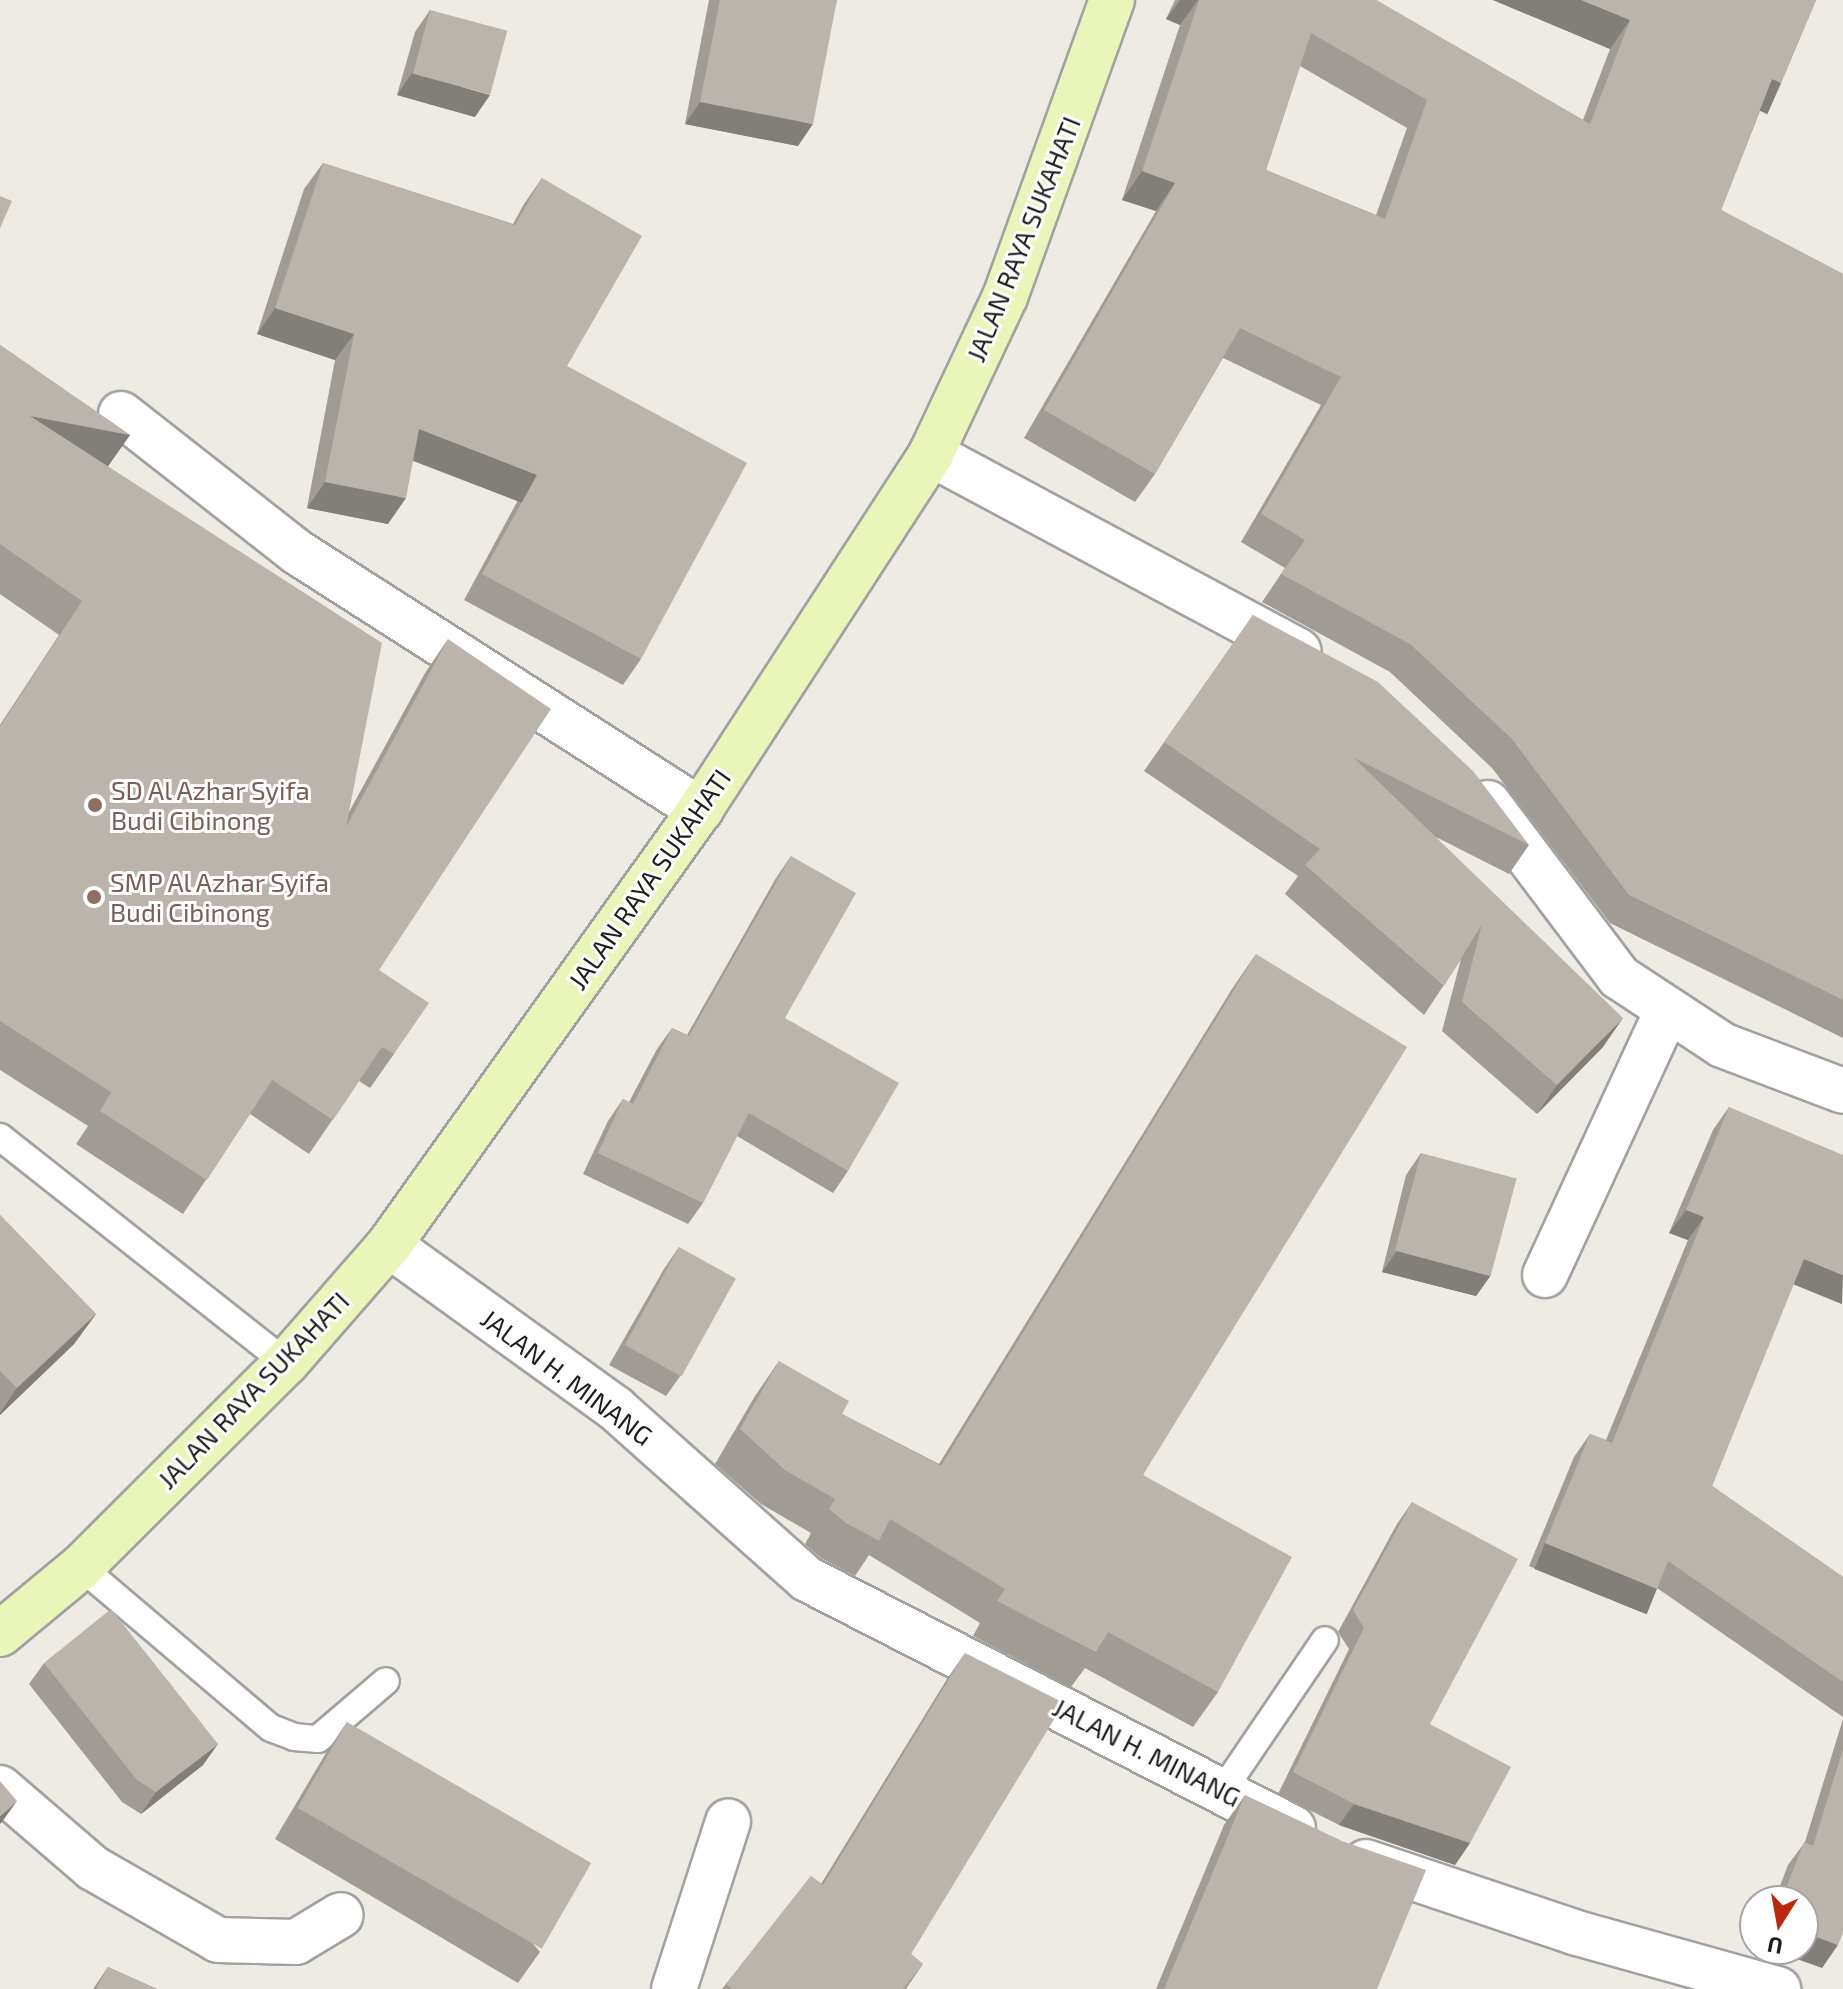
<!DOCTYPE html>
<html>
<head>
<meta charset="utf-8">
<style>
  body { margin:0 }
  #map { position:relative; width:1843px; height:1989px; overflow:hidden; background:#edebe3; font-family:"Exo 2",sans-serif }
  div>[style] { position:absolute }
  .roads { filter:drop-shadow(2px 0 #a1a1a1) drop-shadow(-2px 0 #a1a1a1) drop-shadow(0 2px #a1a1a1) drop-shadow(0 -2px #a1a1a1) }
  .service>* { height:26px; margin:-13px; padding:0 13px; transform-origin:13px; border-radius:13px; background:#fff }
  .minor>* { height:44px; margin:-22px; padding:0 22px; transform-origin:22px; border-radius:22px; background:#fff }
  .secondary>* { height:44px; margin:-22px; padding:0 22px; transform-origin:22px; border-radius:22px; background:#e9f5b9 }
  .wall>* { inset:0; background:#a09b95 }
  .shaded-wall>* { inset:0; background:#827e79; transform-origin:0 0 }
  .building>* { inset:0; background:#bab4ad; transform-origin:0 0 }
  .dots>* { width:22px; height:22px; translate:-50% -50%; box-sizing:border-box; border:4px solid #fff; border-radius:50% }
  span { translate:-50% -50%; white-space:nowrap; text-align:center; line-height:1.15; -webkit-text-stroke:6px #fff; paint-order:stroke }
  .street-label { font-size:26px; color:#1d1d1d }
  .education-label { font-size:26px; color:#785e54 }
  .left { translate:0 -50%; text-align:left }
  .north { position:absolute; left:1739px; top:1885px; width:80px; height:80px; box-sizing:border-box; background:#fff; border:2px solid #a5a5a5; border-radius:50%; rotate:191deg; font-size:22px; font-weight:700; line-height:32px; text-align:center; color:#1d1d1d }
  .north::after { content:''; display:block; margin:auto; width:28px; height:36px; background:#bd270c; clip-path:polygon(50% 0,100% 100%,50% 72%,0 100%) }
</style>
</head>
<body>
<div id="map">
  <div class="roads">
    <div class="service">
      <i style="left:0;top:1137px;width:365px;rotate:38.3deg"></i>
      <i style="left:81px;top:1567px;width:249px;rotate:40.3deg"></i>
      <i style="left:271px;top:1728px;width:25px;rotate:21deg"></i>
      <i style="left:294px;top:1737px;width:24px;rotate:5deg"></i>
      <i style="left:318px;top:1739px;width:89px;rotate:-40.5deg"></i>
      <i style="left:1223px;top:1790px;width:181px;rotate:-55.8deg"></i>
    </div>
    <div class="minor">
      <i style="left:121px;top:414px;width:224px;rotate:38.1deg"></i>
      <i style="left:297px;top:552px;width:479px;rotate:32.6deg"></i>
      <i style="left:931px;top:454px;width:417px;rotate:28.2deg"></i>
      <i style="left:1488px;top:803px;width:218px;rotate:53deg"></i>
      <i style="left:1619px;top:977px;width:123px;rotate:33.4deg"></i>
      <i style="left:1722px;top:1045px;width:129px;rotate:20.8deg"></i>
      <i style="left:389px;top:1245px;width:279px;rotate:35.8deg"></i>
      <i style="left:615px;top:1408px;width:257px;rotate:41.7deg"></i>
      <i style="left:807px;top:1579px;width:546px;rotate:27.13deg"></i>
      <i style="left:1545px;top:1275px;width:289px;rotate:-65.2deg"></i>
      <i style="left:0;top:1788px;width:123px;rotate:40.7deg"></i>
      <i style="left:93px;top:1868px;width:144px;rotate:29.9deg"></i>
      <i style="left:218px;top:1940px;width:78px;rotate:1.5deg"></i>
      <i style="left:296px;top:1942px;width:52px;rotate:-31deg"></i>
      <i style="left:1366px;top:1862px;width:223px;rotate:18.6deg"></i>
      <i style="left:1577px;top:1933px;width:209px;rotate:15.6deg"></i>
      <i style="left:674px;top:1989px;width:176px;rotate:-72.1deg"></i>
    </div>
    <div class="secondary">
      <i style="left:0;top:1634px;width:105px;rotate:-39.6deg"></i>
      <i style="left:81px;top:1567px;width:289px;rotate:-44.9deg"></i>
      <i style="left:286px;top:1363px;width:157px;rotate:-48.9deg"></i>
      <i style="left:389px;top:1245px;width:535px;rotate:-54.44deg"></i>
      <i style="left:700px;top:810px;width:424px;rotate:-57deg"></i>
      <i style="left:931px;top:454px;width:174px;rotate:-64.8deg"></i>
      <i style="left:1005px;top:297px;width:316px;rotate:-70.2deg"></i>
    </div>
  </div>
  <div class="wall">
    <i style="clip-path:polygon(709px 0,837px 0,798px 146px,685px 124px)"></i>
    <i style="clip-path:polygon(evenodd,1175px 0,1376px 0,1583px 120px,1610px 49px,1493px 0,1816px 0,1781px 83px,1761px 111px,1760px 111px,1721px 210px,1843px 274px,1843px 1038px,1610px 923px,1492px 768px,1390px 672px,1262px 602px,1285px 568px,1241px 542px,1321px 405px,1223px 358px,1155px 474px,1135px 502px,1024px 438px,1156px 211px,1122px 200px,1180px 25px,1166px 19px,1175px 0,1300px 66px,1407px 128px,1376px 215px,1266px 170px,1300px 66px)"></i>
    <i style="clip-path:polygon(430px 10px,475px 117px,397px 95px,415px 32px)"></i>
    <i style="clip-path:polygon(323px 163px,513px 224px,524px 204px,542px 178px,567px 366px,641px 659px,623px 685px,464px 600px,518px 500px,413px 460px,388px 524px,307px 508px,335px 360px,257px 334px,304px 189px)"></i>
    <i style="clip-path:polygon(0 345px,130px 435px,108px 466px,349px 812px,425px 673px,448px 639px,379px 970px,394px 1054px,370px 1088px,359px 1081px,309px 1154px,250px 1114px,183px 1214px,76px 1144px,88px 1126px,0 1070px,0 725px,59px 635px,0 594px)"></i>
    <i style="clip-path:polygon(1253px 615px,1529px 845px,1509px 874px,1436px 837px,1603px 1047px,1537px 1114px,1442px 1031px,1461px 959px,1424px 1015px,1285px 894px,1298px 876px,1144px 771px)"></i>
    <i style="clip-path:polygon(791px 856px,785px 1018px,848px 1171px,833px 1193px,737px 1136px,703px 1203px,688px 1224px,583px 1174px,608px 1121px,623px 1099px,629px 1102px,657px 1049px,672px 1028px,687px 1035px,776px 878px)"></i>
    <i style="clip-path:polygon(1256px 954px,1143px 1475px,1218px 1692px,1193px 1727px,1085px 1668px,1071px 1687px,973px 1636px,980px 1623px,869px 1555px,855px 1576px,821px 1558px,805px 1544px,811px 1533px,761px 1504px,715px 1464px,755px 1396px,779px 1361px,842px 1414px,939px 1464px,1232px 989px)"></i>
    <i style="clip-path:polygon(1729px 1107px,1842px 1304px,1793px 1284px,1712px 1486px,1843px 1577px,1843px 1717px,1657px 1588px,1641px 1612px,1529px 1566px,1574px 1457px,1590px 1434px,1606px 1440px,1688px 1240px,1669px 1233px,1713px 1130px)"></i>
    <i style="clip-path:polygon(1421px 1153px,1491px 1275px,1476px 1296px,1382px 1272px,1406px 1175px)"></i>
    <i style="clip-path:polygon(0 1215px,96px 1314px,74px 1344px,0 1415px)"></i>
    <i style="clip-path:polygon(679px 1247px,681px 1375px,666px 1396px,609px 1365px,664px 1269px)"></i>
    <i style="clip-path:polygon(1412px 1502px,1430px 1724px,1470px 1843px,1455px 1865px,1339px 1825px,1278px 1794px,1349px 1649px,1338px 1632px,1397px 1524px)"></i>
    <i style="clip-path:polygon(965px 1653px,911px 1954px,923px 1964px,906px 1989px,722px 1989px,811px 1876px,821px 1884px,947px 1679px)"></i>
    <i style="clip-path:polygon(44px 1663px,203px 1765px,141px 1814px,122px 1802px,29px 1684px)"></i>
    <i style="clip-path:polygon(1843px 1719px,1843px 1933px,1822px 1968px,1803px 1901px,1774px 1901px,1788px 1865px,1805px 1842px)"></i>
    <i style="clip-path:polygon(347px 1722px,540px 1952px,518px 1983px,275px 1839px,326px 1753px)"></i>
    <i style="clip-path:polygon(1245px 1795px,1377px 1989px,1156px 1989px,1224px 1825px)"></i>
    <i style="clip-path:polygon(108px 1967px,157px 1989px,93px 1989px)"></i>
  </div>
  <div class="shaded-wall">
    <i style="clip-path:polygon(1180px 0,1198px 0,1180px 25px,1166px 19px)"></i>
    <i style="clip-path:polygon(1493px 0,1581px 0,1630px 20px,1610px 49px)"></i>
    <i style="clip-path:polygon(412px 73px,490px 95px,475px 117px,397px 95px)"></i>
    <i style="left:1772px;top:79px;width:10px;height:34px;rotate:24deg"></i>
    <i style="clip-path:polygon(700px 102px,813px 124px,798px 146px,685px 124px)"></i>
    <i style="clip-path:polygon(1142px 171px,1175px 183px,1156px 211px,1122px 200px)"></i>
    <i style="clip-path:polygon(275px 308px,354px 334px,335px 360px,257px 334px)"></i>
    <i style="clip-path:polygon(30px 416px,130px 435px,106px 469px)"></i>
    <i style="left:419px;top:429px;width:127px;height:32px;rotate:21deg"></i>
    <i style="clip-path:polygon(325px 482px,406px 498px,388px 524px,307px 508px)"></i>
    <i style="clip-path:polygon(1623px 1018px,1603px 1047px,1537px 1114px,1557px 1085px)"></i>
    <i style="clip-path:polygon(1686px 1210px,1704px 1217px,1688px 1240px,1669px 1233px)"></i>
    <i style="clip-path:polygon(1397px 1251px,1491px 1275px,1476px 1296px,1382px 1272px)"></i>
    <i style="clip-path:polygon(1804px 1259px,1843px 1275px,1842px 1304px,1788px 1282px)"></i>
    <i style="clip-path:polygon(96px 1314px,74px 1344px,0 1415px,0 1413px,17px 1388px)"></i>
    <i style="left:1545px;top:1543px;width:121px;height:28px;rotate:22deg"></i>
    <i style="clip-path:polygon(218px 1744px,203px 1765px,141px 1814px,156px 1792px)"></i>
    <i style="clip-path:polygon(17px 1801px,2px 1822px,0 1824px,0 1816px)"></i>
    <i style="clip-path:polygon(1354px 1804px,1470px 1843px,1455px 1865px,1339px 1825px)"></i>
    <i style="clip-path:polygon(1803px 1932px,1838px 1945px,1822px 1968px,1769px 1949px,1803px 1949px)"></i>
  </div>
  <div class="building">
    <i style="clip-path:polygon(720px 0,837px 0,813px 124px,700px 102px)"></i>
    <i style="clip-path:polygon(evenodd,1199px 0,1376px 0,1590px 124px,1630px 20px,1581px 0,1816px 0,1781px 83px,1772px 79px,1721px 210px,1843px 274px,1843px 1000px,1629px 895px,1512px 739px,1410px 644px,1281px 574px,1305px 540px,1261px 514px,1341px 377px,1240px 328px,1155px 474px,1044px 410px,1175px 183px,1142px 171px,1199px 0,1311px 33px,1427px 100px,1385px 219px,1266px 170px,1311px 33px)"></i>
    <i style="left:430px;top:10px;width:80px;height:66px;rotate:15deg"></i>
    <i style="clip-path:polygon(323px 163px,515px 225px,542px 178px,642px 236px,567px 366px,747px 463px,641px 659px,482px 574px,537px 475px,419px 429px,406px 498px,325px 482px,354px 334px,275px 308px)"></i>
    <i style="clip-path:polygon(0 196px,12px 201px,0 228px)"></i>
    <i style="clip-path:polygon(0 345px,130px 435px,30px 416px,382px 643px,346px 827px,448px 639px,551px 709px,379px 970px,429px 1003px,394px 1054px,382px 1047px,333px 1120px,272px 1080px,207px 1180px,100px 1111px,111px 1092px,0 1021px,0 727px,82px 601px,0 544px)"></i>
    <i style="clip-path:polygon(1253px 615px,1378px 682px,1473px 771px,1529px 845px,1354px 758px,1623px 1018px,1557px 1085px,1462px 1002px,1482px 924px,1444px 986px,1305px 865px,1320px 849px,1164px 742px)"></i>
    <i style="clip-path:polygon(791px 856px,856px 893px,785px 1018px,899px 1083px,848px 1171px,749px 1113px,703px 1203px,598px 1153px,623px 1099px,633px 1104px,672px 1028px,689px 1036px)"></i>
    <i style="clip-path:polygon(1256px 954px,1407px 1047px,1143px 1475px,1292px 1557px,1218px 1692px,1108px 1632px,1096px 1652px,997px 1601px,1005px 1589px,890px 1519px,879px 1541px,846px 1523px,829px 1509px,835px 1499px,785px 1470px,740px 1429px,779px 1361px,849px 1401px,842px 1414px,941px 1466px)"></i>
    <i style="clip-path:polygon(1729px 1107px,1843px 1155px,1843px 1275px,1804px 1259px,1712px 1486px,1843px 1577px,1843px 1682px,1668px 1561px,1657px 1589px,1545px 1543px,1590px 1434px,1612px 1443px,1704px 1217px,1686px 1210px)"></i>
    <i style="left:1421px;top:1153px;width:99px;height:101px;rotate:15deg"></i>
    <i style="clip-path:polygon(0 1215px,96px 1314px,17px 1388px,0 1371px)"></i>
    <i style="left:679px;top:1247px;width:65px;height:112px;rotate:29deg"></i>
    <i style="clip-path:polygon(1412px 1502px,1518px 1559px,1430px 1724px,1511px 1767px,1470px 1843px,1354px 1804px,1293px 1772px,1364px 1628px,1353px 1610px)"></i>
    <i style="clip-path:polygon(111px 1609px,218px 1744px,156px 1792px,137px 1780px,44px 1663px)"></i>
    <i style="clip-path:polygon(965px 1653px,1064px 1703px,911px 1954px,923px 1964px,903px 1989px,732px 1989px,726px 1984px,811px 1876px,823px 1885px)"></i>
    <i style="left:347px;top:1722px;width:282px;height:99px;rotate:30deg"></i>
    <i style="clip-path:polygon(1843px 1749px,1843px 1933px,1838px 1945px,1803px 1932px,1803px 1901px,1781px 1901px,1804px 1842px,1813px 1846px)"></i>
    <i style="clip-path:polygon(0 1781px,17px 1801px,0 1816px)"></i>
    <i style="clip-path:polygon(1245px 1795px,1342px 1841px,1426px 1870px,1377px 1989px,1164px 1989px)"></i>
    <i style="clip-path:polygon(108px 1967px,157px 1989px,96px 1989px)"></i>
  </div>
  <div class="dots">
    <i style="left:95px;top:805px;background:#8d6e63"></i>
    <i style="left:94px;top:897px;background:#8d6e63"></i>
  </div>
  <div class="street-label">
    <span style="left:1023px;top:239px;rotate:-68deg">JALAN RAYA SUKAHATI</span>
    <span style="left:649px;top:879px;rotate:-55deg">JALAN RAYA SUKAHATI</span>
    <span style="left:567px;top:1377px;rotate:37deg">JALAN H. MINANG</span>
    <span style="left:253px;top:1390px;rotate:-46deg">JALAN RAYA SUKAHATI</span>
    <span style="left:1147px;top:1752px;rotate:27deg">JALAN H. MINANG</span>
  </div>
  <div class="education-label">
    <span class="left" style="left:111px;top:805px">SD Al Azhar Syifa<br>Budi Cibinong</span>
    <span class="left" style="left:110px;top:897px">SMP Al Azhar Syifa<br>Budi Cibinong</span>
  </div>
  <div class="north">U</div>
</div>
</body>
</html>
